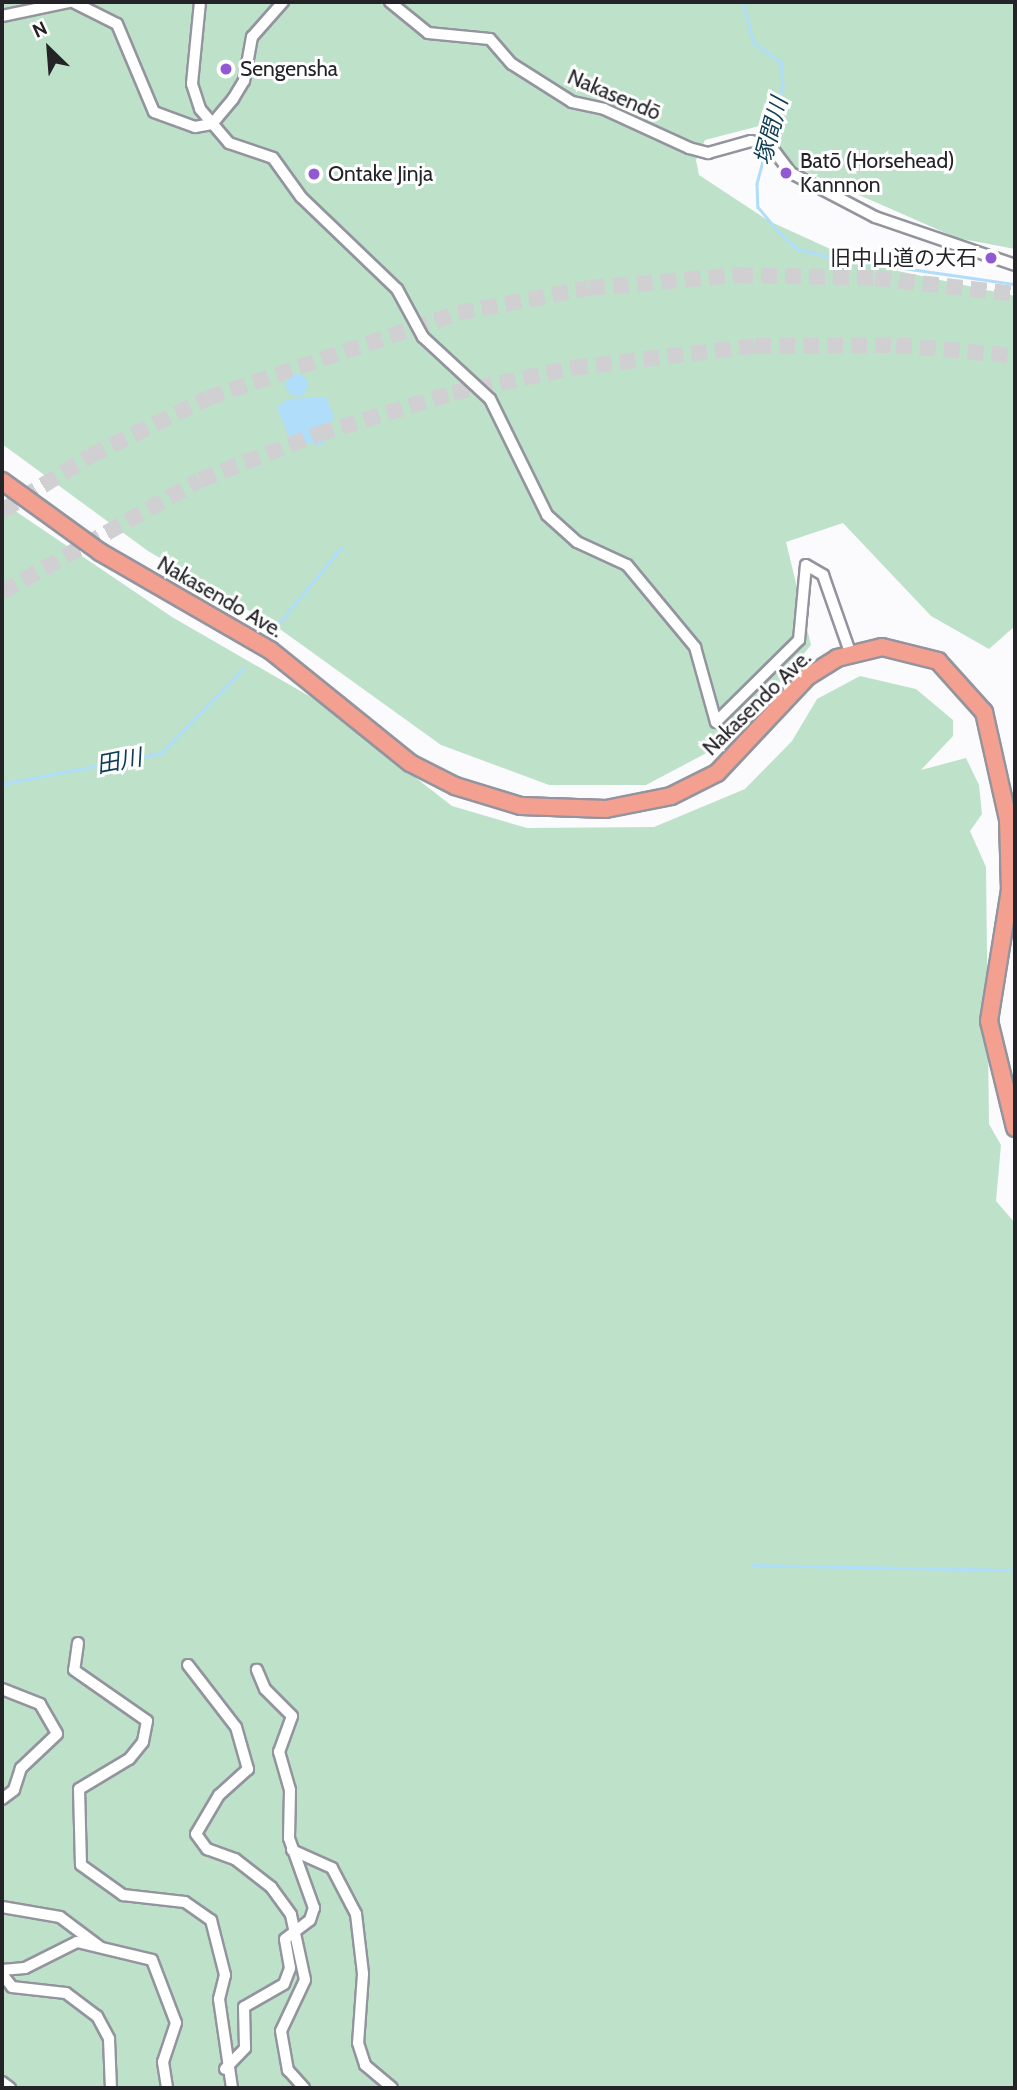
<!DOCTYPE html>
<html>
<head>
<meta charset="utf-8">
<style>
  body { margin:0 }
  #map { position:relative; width:1017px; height:2090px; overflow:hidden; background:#fbfbfd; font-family:Cabin,"Noto Sans JP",sans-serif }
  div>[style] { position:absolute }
  .green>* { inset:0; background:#bde2c9 }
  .water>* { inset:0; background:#afddfa }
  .round { border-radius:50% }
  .stream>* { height:2.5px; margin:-1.25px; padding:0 1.25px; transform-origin:1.25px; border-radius:1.25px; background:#afddfa }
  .highway-tunnel>* { height:16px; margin-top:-8px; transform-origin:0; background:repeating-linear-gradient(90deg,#d0d0d2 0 16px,transparent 0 24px) }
  .roads { filter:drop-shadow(2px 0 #94949f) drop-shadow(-2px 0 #94949f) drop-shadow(0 2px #94949f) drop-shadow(0 -2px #94949f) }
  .minor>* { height:10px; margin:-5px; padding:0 5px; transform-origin:5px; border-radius:5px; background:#fff }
  .highway>* { height:16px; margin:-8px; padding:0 8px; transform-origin:8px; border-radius:8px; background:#f4a090 }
  .dots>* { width:19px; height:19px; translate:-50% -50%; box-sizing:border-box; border:4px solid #fff; border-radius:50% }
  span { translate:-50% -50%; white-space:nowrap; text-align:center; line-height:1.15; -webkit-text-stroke:6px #fff; paint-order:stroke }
  .poi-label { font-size:21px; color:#232328 }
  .left { translate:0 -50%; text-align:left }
  .right { translate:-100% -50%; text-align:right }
  .street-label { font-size:21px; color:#232328 }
  .water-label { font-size:23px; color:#0e3d55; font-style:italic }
  .frame { position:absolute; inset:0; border:4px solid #232328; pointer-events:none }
  .north { position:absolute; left:14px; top:14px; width:70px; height:70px; -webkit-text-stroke:5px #fff; paint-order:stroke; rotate:335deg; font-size:19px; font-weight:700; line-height:28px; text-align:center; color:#232328 }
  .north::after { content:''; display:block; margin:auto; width:24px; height:32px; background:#232328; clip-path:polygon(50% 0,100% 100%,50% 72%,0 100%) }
</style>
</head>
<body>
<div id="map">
  <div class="green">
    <i style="clip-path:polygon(2px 2px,1015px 2px,1015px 249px,957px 238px,784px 162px,765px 139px,763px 125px,705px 140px,696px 160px,699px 175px,769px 221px,861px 263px,1015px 296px,1015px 626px,989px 649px,931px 616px,843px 523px,786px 542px,811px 645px,733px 739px,646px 785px,549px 785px,441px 745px,277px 627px,148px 551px,2px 444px)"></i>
    <i style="clip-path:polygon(2px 502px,172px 617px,316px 700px,452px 806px,527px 828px,654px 827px,745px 789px,792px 741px,817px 699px,860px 676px,916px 689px,953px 720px,953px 736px,921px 770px,966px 758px,979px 785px,982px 814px,970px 831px,986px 867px,989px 1124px,1001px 1145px,996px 1201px,1015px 1223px,1015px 2088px,2px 2088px)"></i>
  </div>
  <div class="water">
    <i class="round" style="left:286px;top:374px;width:22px;height:22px"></i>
    <i style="clip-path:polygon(326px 397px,334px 417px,322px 446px,290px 439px,277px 407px,288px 399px)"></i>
  </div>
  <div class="stream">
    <i style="left:743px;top:2px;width:42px;rotate:75deg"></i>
    <i style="left:754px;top:43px;width:33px;rotate:35deg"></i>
    <i style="left:781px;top:62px;width:24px;rotate:85deg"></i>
    <i style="left:783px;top:86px;width:101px;rotate:104.9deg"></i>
    <i style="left:757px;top:184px;width:23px;rotate:88deg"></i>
    <i style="left:758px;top:207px;width:34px;rotate:50deg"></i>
    <i style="left:780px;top:233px;width:24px;rotate:42deg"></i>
    <i style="left:798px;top:249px;width:37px;rotate:14deg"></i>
    <i style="left:834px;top:258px;width:183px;rotate:8.2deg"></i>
    <i style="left:275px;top:628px;width:104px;rotate:-50.5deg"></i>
    <i style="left:2px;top:784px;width:162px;rotate:-11deg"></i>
    <i style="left:161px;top:753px;width:119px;rotate:-45.7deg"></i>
    <i style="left:753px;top:1565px;width:262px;rotate:1.1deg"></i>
  </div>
  <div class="highway-tunnel">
    <i style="left:2px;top:511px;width:104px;rotate:-32deg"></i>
    <i style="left:90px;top:456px;width:131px;rotate:-26.2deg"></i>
    <i style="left:208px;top:398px;width:264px;rotate:-18.8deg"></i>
    <i style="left:458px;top:313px;width:133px;rotate:-10.8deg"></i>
    <i style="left:589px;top:288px;width:149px;rotate:-5deg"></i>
    <i style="left:737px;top:275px;width:138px;rotate:1.2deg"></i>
    <i style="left:875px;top:278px;width:141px;rotate:6.5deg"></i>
    <i style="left:2px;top:592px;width:227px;rotate:-29.5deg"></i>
    <i style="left:200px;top:480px;width:127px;rotate:-21.3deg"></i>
    <i style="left:318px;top:434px;width:141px;rotate:-16.9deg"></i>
    <i style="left:453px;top:393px;width:122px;rotate:-11.9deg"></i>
    <i style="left:572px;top:368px;width:184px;rotate:-6.9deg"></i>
    <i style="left:755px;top:346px;width:141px;rotate:-0.4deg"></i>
    <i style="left:896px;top:345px;width:120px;rotate:5.3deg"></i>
  </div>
  <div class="roads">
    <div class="minor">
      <i style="left:73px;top:2px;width:49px;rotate:26.6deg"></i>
      <i style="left:117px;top:24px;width:95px;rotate:67.2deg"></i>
      <i style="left:154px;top:112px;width:44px;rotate:20.1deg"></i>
      <i style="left:195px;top:127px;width:17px;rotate:-10deg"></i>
      <i style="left:212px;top:124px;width:33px;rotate:-50deg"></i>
      <i style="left:233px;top:99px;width:21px;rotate:-59deg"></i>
      <i style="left:244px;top:81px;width:45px;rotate:-79.7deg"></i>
      <i style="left:252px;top:37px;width:47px;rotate:-48.5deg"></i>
      <i style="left:200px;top:2px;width:82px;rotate:95.6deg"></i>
      <i style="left:192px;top:84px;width:26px;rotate:72deg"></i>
      <i style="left:200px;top:109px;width:45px;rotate:49.5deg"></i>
      <i style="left:229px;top:143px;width:46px;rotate:18.8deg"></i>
      <i style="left:273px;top:158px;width:48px;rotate:54.3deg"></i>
      <i style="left:301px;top:197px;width:133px;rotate:43.8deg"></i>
      <i style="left:397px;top:289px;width:55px;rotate:61.6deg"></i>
      <i style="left:423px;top:337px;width:91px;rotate:42.8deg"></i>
      <i style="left:490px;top:399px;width:129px;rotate:63.8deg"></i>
      <i style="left:547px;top:515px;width:40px;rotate:42deg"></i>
      <i style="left:577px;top:542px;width:55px;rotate:24.7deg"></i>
      <i style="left:627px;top:565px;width:107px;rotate:50.3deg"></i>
      <i style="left:695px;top:647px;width:78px;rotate:74.4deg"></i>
      <i style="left:716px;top:722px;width:117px;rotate:-44.7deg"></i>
      <i style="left:799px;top:640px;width:75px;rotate:-84.7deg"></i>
      <i style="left:806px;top:565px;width:20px;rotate:30deg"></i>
      <i style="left:823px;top:575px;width:82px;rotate:70.7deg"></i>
      <i style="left:390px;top:2px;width:49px;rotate:39.2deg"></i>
      <i style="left:428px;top:33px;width:62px;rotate:5.5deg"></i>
      <i style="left:490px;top:39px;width:33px;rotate:49deg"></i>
      <i style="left:512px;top:64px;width:71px;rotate:32.3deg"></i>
      <i style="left:572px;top:102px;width:33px;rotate:12deg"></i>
      <i style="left:604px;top:109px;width:94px;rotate:24.6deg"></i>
      <i style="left:689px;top:148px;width:20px;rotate:15deg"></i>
      <i style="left:708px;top:153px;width:45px;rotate:-15.6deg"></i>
      <i style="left:751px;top:141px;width:14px;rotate:17deg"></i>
      <i style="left:2px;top:16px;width:68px;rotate:-11.8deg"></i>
      <i style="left:772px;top:148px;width:31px;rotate:53deg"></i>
      <i style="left:791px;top:173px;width:95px;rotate:27.6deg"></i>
      <i style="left:875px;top:217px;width:148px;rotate:18.9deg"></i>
      <i style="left:78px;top:1643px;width:27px;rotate:98deg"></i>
      <i style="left:74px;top:1670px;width:89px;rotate:34.9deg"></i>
      <i style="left:147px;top:1721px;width:21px;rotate:101deg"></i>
      <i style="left:143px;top:1742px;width:22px;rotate:129deg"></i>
      <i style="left:129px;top:1759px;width:58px;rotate:149deg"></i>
      <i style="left:79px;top:1789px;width:76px;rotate:88.5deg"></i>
      <i style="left:81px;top:1865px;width:52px;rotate:35.5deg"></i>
      <i style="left:123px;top:1895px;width:62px;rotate:6.4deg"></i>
      <i style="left:185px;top:1902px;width:32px;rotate:35deg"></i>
      <i style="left:211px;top:1920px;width:57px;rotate:75.7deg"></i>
      <i style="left:225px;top:1975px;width:25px;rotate:104deg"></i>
      <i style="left:219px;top:1999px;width:90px;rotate:81.7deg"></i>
      <i style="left:188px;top:1665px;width:78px;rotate:52.3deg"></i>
      <i style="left:236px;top:1727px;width:44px;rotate:74.1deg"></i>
      <i style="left:248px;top:1769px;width:39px;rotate:138deg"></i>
      <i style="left:219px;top:1795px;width:45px;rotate:120.5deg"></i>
      <i style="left:196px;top:1834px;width:19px;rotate:54deg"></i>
      <i style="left:207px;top:1849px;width:30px;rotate:20deg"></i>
      <i style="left:235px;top:1859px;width:46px;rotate:37.9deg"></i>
      <i style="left:271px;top:1887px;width:34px;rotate:54deg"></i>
      <i style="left:291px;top:1915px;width:66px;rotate:77.8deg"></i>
      <i style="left:305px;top:1980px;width:56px;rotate:115.2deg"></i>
      <i style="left:281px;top:2031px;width:40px;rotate:80deg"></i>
      <i style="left:288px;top:2070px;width:24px;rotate:48deg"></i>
      <i style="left:2px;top:1689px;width:41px;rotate:21.5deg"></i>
      <i style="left:40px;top:1704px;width:34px;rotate:60deg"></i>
      <i style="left:57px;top:1734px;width:50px;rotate:136.6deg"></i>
      <i style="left:21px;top:1768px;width:23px;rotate:108deg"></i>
      <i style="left:14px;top:1790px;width:15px;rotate:143deg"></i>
      <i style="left:292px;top:1850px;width:44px;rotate:24.2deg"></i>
      <i style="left:332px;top:1868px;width:52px;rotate:62.4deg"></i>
      <i style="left:356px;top:1914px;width:60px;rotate:83.3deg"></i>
      <i style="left:363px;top:1974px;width:69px;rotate:94.1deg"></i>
      <i style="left:358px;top:2043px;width:23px;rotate:72deg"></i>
      <i style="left:365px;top:2065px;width:35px;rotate:40deg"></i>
      <i style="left:2px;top:1907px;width:59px;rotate:9.8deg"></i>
      <i style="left:60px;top:1917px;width:50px;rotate:36.9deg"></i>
      <i style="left:2px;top:1970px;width:23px;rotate:-5deg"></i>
      <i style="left:25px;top:1968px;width:58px;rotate:-26.6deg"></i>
      <i style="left:77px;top:1942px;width:77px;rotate:13.5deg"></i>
      <i style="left:152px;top:1960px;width:67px;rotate:69.1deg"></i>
      <i style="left:176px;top:2023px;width:41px;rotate:108.4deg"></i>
      <i style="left:163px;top:2062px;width:26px;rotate:81deg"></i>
      <i style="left:2px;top:1974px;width:16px;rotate:52deg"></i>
      <i style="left:12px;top:1987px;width:54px;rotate:6.3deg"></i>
      <i style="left:66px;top:1993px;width:39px;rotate:37deg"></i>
      <i style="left:97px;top:2016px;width:26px;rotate:62deg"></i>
      <i style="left:109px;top:2039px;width:49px;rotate:87.7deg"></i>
      <i style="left:225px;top:2069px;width:29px;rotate:-46deg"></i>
      <i style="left:245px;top:2048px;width:41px;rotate:-91.4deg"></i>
      <i style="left:244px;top:2007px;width:46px;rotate:-29.9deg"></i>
      <i style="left:284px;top:1984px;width:17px;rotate:-69deg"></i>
      <i style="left:290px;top:1968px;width:29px;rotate:-100deg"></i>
      <i style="left:285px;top:1939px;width:31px;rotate:-37deg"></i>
      <i style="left:310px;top:1920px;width:13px;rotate:-72deg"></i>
      <i style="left:314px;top:1908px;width:74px;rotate:-109.7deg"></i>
      <i style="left:289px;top:1838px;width:48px;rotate:-88.8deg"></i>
      <i style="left:290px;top:1790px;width:40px;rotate:-106deg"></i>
      <i style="left:279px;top:1752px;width:38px;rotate:-70deg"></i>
      <i style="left:292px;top:1716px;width:38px;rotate:-135deg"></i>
      <i style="left:265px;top:1689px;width:21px;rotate:-113deg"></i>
      <i style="left:2px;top:2082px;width:10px;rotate:37deg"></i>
    </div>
    <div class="highway">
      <i style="left:2px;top:481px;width:121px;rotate:35.9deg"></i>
      <i style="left:100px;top:552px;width:196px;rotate:30deg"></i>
      <i style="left:270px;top:650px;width:180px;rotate:38.9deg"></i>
      <i style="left:410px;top:763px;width:51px;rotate:27.1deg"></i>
      <i style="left:455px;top:786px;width:69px;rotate:16.9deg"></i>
      <i style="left:521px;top:806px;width:85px;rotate:2deg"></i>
      <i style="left:606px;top:809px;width:66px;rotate:-11.3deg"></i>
      <i style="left:671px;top:796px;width:51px;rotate:-26.6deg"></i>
      <i style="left:717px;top:773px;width:132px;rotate:-46.8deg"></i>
      <i style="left:807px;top:677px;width:36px;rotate:-32deg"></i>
      <i style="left:837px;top:658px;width:46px;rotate:-13.7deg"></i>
      <i style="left:882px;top:647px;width:58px;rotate:14deg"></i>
      <i style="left:938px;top:661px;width:69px;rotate:48deg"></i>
      <i style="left:984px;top:712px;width:110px;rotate:77.4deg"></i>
      <i style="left:1008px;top:819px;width:71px;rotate:88.4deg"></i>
      <i style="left:1010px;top:890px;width:133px;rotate:99.1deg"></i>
      <i style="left:989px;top:1021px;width:110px;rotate:76.3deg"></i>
    </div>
  </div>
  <div class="dots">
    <i style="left:226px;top:69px;background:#925ad2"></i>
    <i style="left:786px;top:173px;background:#925ad2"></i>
    <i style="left:314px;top:174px;background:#925ad2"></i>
    <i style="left:991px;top:258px;background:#925ad2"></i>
  </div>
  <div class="poi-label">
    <span class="left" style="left:240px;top:69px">Sengensha</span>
    <span class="left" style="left:800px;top:173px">Batō (Horsehead)<br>Kannnon</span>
    <span class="left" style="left:328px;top:174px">Ontake Jinja</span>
    <span class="right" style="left:977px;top:258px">旧中山道の大石</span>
  </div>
  <div class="street-label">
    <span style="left:614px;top:95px;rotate:23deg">Nakasendō</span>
    <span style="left:220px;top:597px;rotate:30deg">Nakasendo Ave.</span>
    <span style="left:757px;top:703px;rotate:-44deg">Nakasendo Ave.</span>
  </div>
  <div class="water-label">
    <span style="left:771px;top:131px;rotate:-75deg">塚間川</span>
    <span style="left:119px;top:761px;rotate:-11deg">田川</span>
  </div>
  <div class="frame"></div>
  <div class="north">N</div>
</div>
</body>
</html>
